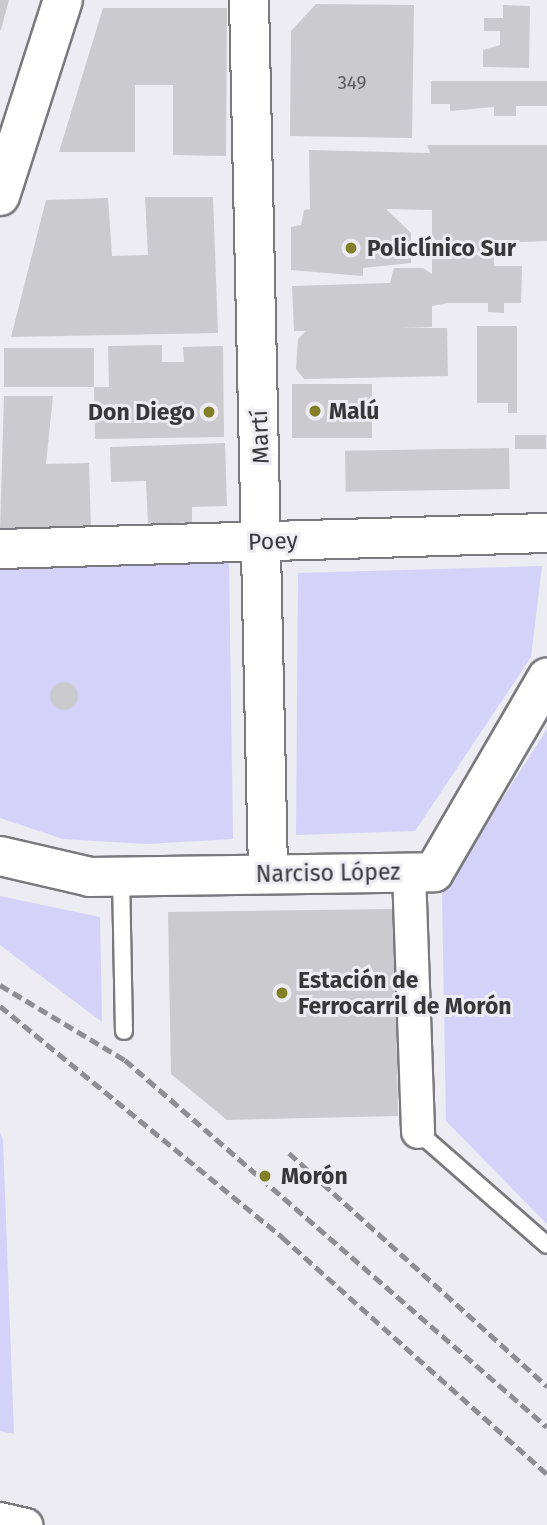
<!DOCTYPE html>
<html>
<head>
<meta charset="utf-8">
<style>
  body { margin:0 }
  #map { position:relative; width:547px; height:1525px; overflow:hidden; background:#ececf2; font-family:"Fira Sans",sans-serif }
  div>[style] { position:absolute }
  .green>* { inset:0; background:#d4d2f8 }
  .building>* { inset:0; background:#cacacf; transform-origin:0 0 }
  .round { border-radius:50% }
  .roads { filter:drop-shadow(2px 0 #79797e) drop-shadow(-2px 0 #79797e) drop-shadow(0 2px #79797e) drop-shadow(0 -2px #79797e) }
  .lane>* { height:16px; margin:-8px; padding:0 8px; transform-origin:8px; border-radius:8px; background:#fff }
  .street>* { height:32px; margin:-16px; padding:0 16px; transform-origin:16px; border-radius:16px; background:#fff }
  .secondary>* { height:38px; margin:-19px; padding:0 19px; transform-origin:19px; border-radius:19px; background:#fff }
  .primary>* { height:38px; margin:-19px; padding:0 19px; transform-origin:19px; border-radius:19px; background:#fff }
  .rail>* { height:5px; margin-top:-2.5px; transform-origin:0; background:repeating-linear-gradient(90deg,#8e8e92 0 10px,transparent 0 15px) }
  .dots>* { width:19px; height:19px; translate:-50% -50%; box-sizing:border-box; border:4px solid #ececf2; border-radius:50% }
  span { translate:-50% -50%; white-space:nowrap; text-align:center; line-height:1.15; -webkit-text-stroke:6px #ececf2; paint-order:stroke }
  .number-label { font-size:19px; color:#5c5c60 }
  .number-label span { -webkit-text-stroke-width:0 }
  .poi-label { font-size:23px; color:#38383b; font-weight:700 }
  .left { translate:0 -50%; text-align:left }
  .right { translate:-100% -50%; text-align:right }
  .street-label { font-size:23px; color:#38383b }
</style>
</head>
<body>
<div id="map">
  <div class="green">
    <i style="clip-path:polygon(229px 561px,233px 839px,147px 844px,63px 839px,0 818px,0 570px)"></i>
    <i style="clip-path:polygon(542px 566px,531px 657px,415px 831px,296px 835px,298px 573px)"></i>
    <i style="clip-path:polygon(547px 729px,547px 1224px,446px 1121px,442px 894px)"></i>
    <i style="clip-path:polygon(0 896px,100px 917px,102px 1022px,0 945px)"></i>
    <i style="clip-path:polygon(0 1132px,3px 1140px,14px 1434px,0 1431px)"></i>
  </div>
  <div class="building">
    <i style="clip-path:polygon(0 0,9px 0,1px 30px,0 30px)"></i>
    <i style="clip-path:polygon(316px 4px,414px 5px,412px 138px,290px 136px,291px 31px)"></i>
    <i style="clip-path:polygon(503px 5px,530px 6px,529px 68px,483px 67px,483px 50px,500px 45px,500px 31px,484px 31px,484px 18px,503px 18px)"></i>
    <i style="clip-path:polygon(103px 8px,227px 8px,226px 156px,173px 155px,173px 85px,135px 85px,135px 152px,59px 152px)"></i>
    <i style="clip-path:polygon(431px 81px,547px 81px,547px 106px,516px 106px,516px 116px,494px 116px,494px 107px,450px 111px,450px 104px,431px 104px)"></i>
    <i style="clip-path:polygon(427px 145px,547px 145px,547px 241px,494px 243px,494px 266px,522px 266px,521px 303px,504px 303px,504px 313px,488px 312px,488px 303px,448px 303px,432px 306px,432px 327px,400px 328px,447px 328px,448px 376px,304px 379px,296px 369px,298px 339px,306px 331px,294px 331px,292px 286px,390px 283px,394px 268px,423px 268px,432px 274px,432px 210px,386px 209px,411px 233px,411px 263px,363px 268px,363px 276px,291px 270px,291px 227px,301px 225px,304px 210px,310px 209px,309px 150px,430px 153px)"></i>
    <i style="clip-path:polygon(145px 197px,213px 197px,218px 333px,11px 337px,46px 200px,108px 198px,112px 256px,148px 255px)"></i>
    <i style="clip-path:polygon(477px 326px,517px 326px,517px 413px,508px 413px,508px 403px,477px 403px)"></i>
    <i style="clip-path:polygon(162px 345px,162px 362px,184px 362px,183px 347px,223px 346px,224px 437px,95px 439px,94px 387px,109px 387px,108px 346px)"></i>
    <i style="left:94px;top:348px;width:39px;height:90px;rotate:90deg"></i>
    <i style="left:372px;top:384px;width:54px;height:80px;rotate:90deg"></i>
    <i style="clip-path:polygon(4px 396px,53px 396px,46px 464px,89px 463px,91px 528px,0 531px)"></i>
    <i style="left:515px;top:435px;width:31px;height:14px"></i>
    <i style="clip-path:polygon(225px 443px,227px 506px,192px 507px,192px 522px,148px 524px,146px 481px,111px 482px,110px 447px)"></i>
    <i style="left:509px;top:448px;width:41px;height:164px;rotate:89deg"></i>
    <i class="round" style="left:50px;top:682px;width:28px;height:28px"></i>
    <i style="clip-path:polygon(394px 909px,398px 1116px,227px 1120px,171px 1074px,168px 912px)"></i>
  </div>
  <div class="roads">
    <div class="lane">
      <i style="left:121px;top:876px;width:155px;rotate:88.9deg"></i>
      <i style="left:418px;top:1132px;width:171px;rotate:41.2deg"></i>
    </div>
    <div class="street">
      <i style="left:409px;top:872px;width:260px;rotate:88deg"></i>
      <i style="left:0;top:1519px;width:27px;rotate:13deg"></i>
    </div>
    <div class="secondary">
      <i style="left:249px;top:0;width:873px;rotate:88.75deg"></i>
      <i style="left:0;top:549px;width:547px;rotate:-1.68deg"></i>
      <i style="left:0;top:856px;width:92px;rotate:13.1deg"></i>
      <i style="left:90px;top:877px;width:344px;rotate:-0.8deg"></i>
      <i style="left:434px;top:872px;width:225px;rotate:-59.8deg"></i>
    </div>
    <div class="primary">
      <i style="left:0;top:196px;width:206px;rotate:-72.2deg"></i>
    </div>
  </div>
  <div class="rail">
    <i style="left:0;top:985px;width:146px;rotate:31deg"></i>
    <i style="left:125px;top:1060px;width:559px;rotate:41.01deg"></i>
    <i style="left:0;top:1006px;width:365px;rotate:39.3deg"></i>
    <i style="left:282px;top:1237px;width:356px;rotate:41.8deg"></i>
    <i style="left:289px;top:1153px;width:348px;rotate:42.1deg"></i>
  </div>
  <div class="dots">
    <i style="left:351px;top:248px;background:#827f27"></i>
    <i style="left:315px;top:411px;background:#827f27"></i>
    <i style="left:209px;top:412px;background:#827f27"></i>
    <i style="left:282px;top:993px;background:#827f27"></i>
    <i style="left:265px;top:1176px;background:#827f27"></i>
  </div>
  <div class="number-label">
    <span style="left:352px;top:83px">349</span>
  </div>
  <div class="poi-label">
    <span class="left" style="left:367px;top:248px">Policlínico Sur</span>
    <span class="left" style="left:329px;top:411px">Malú</span>
    <span class="right" style="left:195px;top:412px">Don Diego</span>
    <span class="left" style="left:298px;top:993px">Estación de<br>Ferrocarril de Morón</span>
    <span class="left" style="left:281px;top:1176px">Morón</span>
  </div>
  <div class="street-label">
    <span style="left:260px;top:437px;rotate:-92deg">Martí</span>
    <span style="left:273px;top:541px;rotate:-2deg">Poey</span>
    <span style="left:328px;top:873px;rotate:-1deg">Narciso López</span>
  </div>
</div>
</body>
</html>
